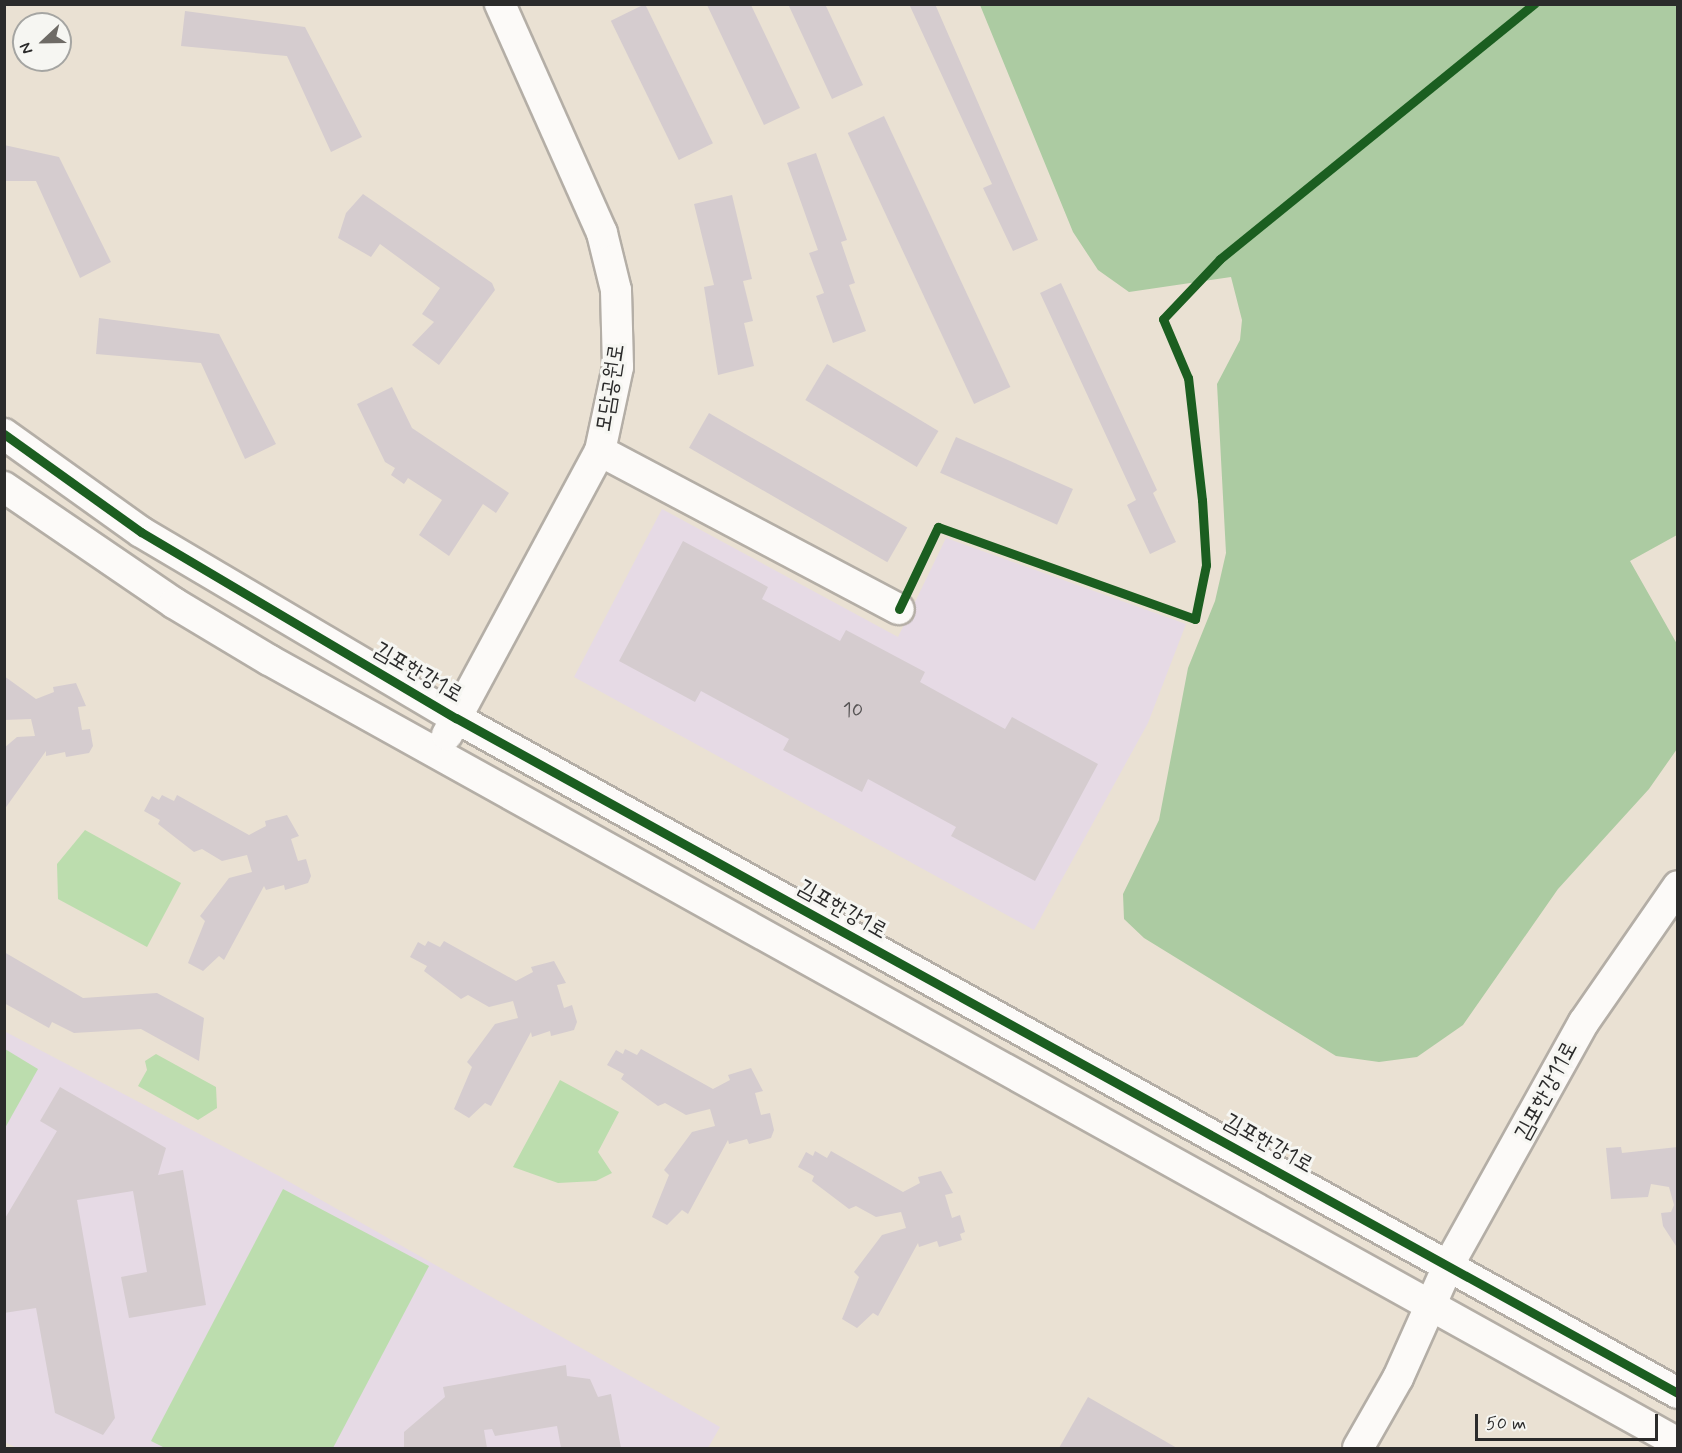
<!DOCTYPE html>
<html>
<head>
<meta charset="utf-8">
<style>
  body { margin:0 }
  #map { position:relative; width:1682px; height:1453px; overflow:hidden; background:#eae1d3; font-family:Mynerve,"Poor Story",sans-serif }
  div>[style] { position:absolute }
  .built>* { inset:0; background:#e6dae5 }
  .green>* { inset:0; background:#bcddae }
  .forest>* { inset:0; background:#accba2 }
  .building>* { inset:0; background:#d5cccf; transform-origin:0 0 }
  .roads { filter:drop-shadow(2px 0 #b4aea6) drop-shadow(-2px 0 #b4aea6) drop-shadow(0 2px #b4aea6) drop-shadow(0 -2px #b4aea6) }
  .minor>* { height:30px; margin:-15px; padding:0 15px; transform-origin:15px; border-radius:15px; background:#fcfaf8 }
  .cycleway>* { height:9px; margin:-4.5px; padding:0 4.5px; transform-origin:4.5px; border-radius:4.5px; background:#1b5e20 }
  span { translate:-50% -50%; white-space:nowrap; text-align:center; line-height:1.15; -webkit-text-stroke:6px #f6f6f2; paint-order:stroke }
  .number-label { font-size:20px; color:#565354 }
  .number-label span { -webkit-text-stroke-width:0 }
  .street-label { font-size:22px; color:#2b2b2b }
  .frame { position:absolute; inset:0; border:6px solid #2b2b2b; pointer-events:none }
  .north { position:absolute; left:12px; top:12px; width:60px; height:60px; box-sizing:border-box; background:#f6f6f2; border:2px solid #a5a5a2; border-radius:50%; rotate:248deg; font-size:16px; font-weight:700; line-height:24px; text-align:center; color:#2b2b2b }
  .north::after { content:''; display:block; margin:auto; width:21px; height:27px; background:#6e6b66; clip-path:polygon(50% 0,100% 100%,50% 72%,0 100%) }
  .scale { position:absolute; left:1475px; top:1414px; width:183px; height:27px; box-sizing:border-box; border:3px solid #2b2b2b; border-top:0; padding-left:8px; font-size:18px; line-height:21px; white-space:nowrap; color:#2b2b2b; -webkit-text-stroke:4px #f6f6f2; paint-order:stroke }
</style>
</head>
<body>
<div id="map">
  <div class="built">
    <i style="clip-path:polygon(662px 509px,898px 637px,946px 538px,1186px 624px,1148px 723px,1034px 930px,574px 677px)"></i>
    <i style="clip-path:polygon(4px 1031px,279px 1176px,720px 1427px,708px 1448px,17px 1448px,5px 1442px)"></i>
  </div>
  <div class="green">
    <i style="clip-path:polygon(85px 830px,181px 883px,147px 947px,58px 899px,57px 864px)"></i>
    <i style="clip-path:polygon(5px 1049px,38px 1069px,5px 1128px)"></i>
    <i style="clip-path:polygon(156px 1054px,216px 1087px,217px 1108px,198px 1120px,138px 1086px,147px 1070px,145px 1061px)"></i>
    <i style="clip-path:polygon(560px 1080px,619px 1112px,598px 1152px,612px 1173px,596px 1181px,558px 1183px,513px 1167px)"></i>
    <i style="clip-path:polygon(283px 1189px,429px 1266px,333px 1448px,165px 1448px,151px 1441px)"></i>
  </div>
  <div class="forest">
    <i style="clip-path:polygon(980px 5px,1677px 5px,1677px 535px,1630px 561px,1677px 644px,1677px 749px,1649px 789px,1558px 889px,1463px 1025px,1417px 1057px,1379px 1062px,1336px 1056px,1144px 938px,1124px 919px,1123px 894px,1159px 820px,1188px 668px,1215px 601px,1226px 553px,1217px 384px,1240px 340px,1242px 320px,1231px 277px,1129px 292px,1098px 270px,1073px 232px)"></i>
  </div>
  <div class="building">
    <i style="left:645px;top:4px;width:155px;height:38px;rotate:64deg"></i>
    <i style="clip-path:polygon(788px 4px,825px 4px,863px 85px,832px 99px)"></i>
    <i style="clip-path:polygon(909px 4px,935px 4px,1038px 240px,1013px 251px,983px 188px,992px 184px)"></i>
    <i style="clip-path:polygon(707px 5px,751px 5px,800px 108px,764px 125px)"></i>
    <i style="clip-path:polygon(185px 11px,305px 27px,362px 137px,331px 152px,287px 56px,181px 46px)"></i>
    <i style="left:884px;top:116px;width:299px;height:40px;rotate:65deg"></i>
    <i style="clip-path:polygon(4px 145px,59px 157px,111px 262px,80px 278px,36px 181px,4px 181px)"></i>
    <i style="clip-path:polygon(816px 153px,847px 240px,841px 242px,855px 283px,849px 285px,866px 331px,833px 343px,816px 296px,824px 293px,809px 253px,818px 250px,787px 163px)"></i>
    <i style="clip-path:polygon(363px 194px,492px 283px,495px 290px,439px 365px,412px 345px,434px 322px,422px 314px,440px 288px,380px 244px,371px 257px,338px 238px,346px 213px)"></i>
    <i style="clip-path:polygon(732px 195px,752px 279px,743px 281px,753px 321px,744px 323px,754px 366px,718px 375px,704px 287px,714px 285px,694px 204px)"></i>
    <i style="clip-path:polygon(1061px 283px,1157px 490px,1153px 493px,1176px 542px,1150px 554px,1127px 505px,1136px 500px,1040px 293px)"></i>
    <i style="clip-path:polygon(99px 318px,219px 334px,276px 444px,245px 459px,201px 363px,96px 354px)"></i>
    <i style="left:827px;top:364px;width:130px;height:42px;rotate:31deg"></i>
    <i style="clip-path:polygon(392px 387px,412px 428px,509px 493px,496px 513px,483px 504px,449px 556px,419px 535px,442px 500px,408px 478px,404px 484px,391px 475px,395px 468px,385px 462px,357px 404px)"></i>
    <i style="left:709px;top:413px;width:229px;height:40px;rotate:30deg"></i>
    <i style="left:956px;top:437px;width:128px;height:39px;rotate:24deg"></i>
    <i style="clip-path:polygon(683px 541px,768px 587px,762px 599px,840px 641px,846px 630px,925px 672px,920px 682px,1005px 729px,1012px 717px,1098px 764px,1035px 881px,951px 836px,956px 827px,868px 779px,862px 792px,783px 750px,789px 739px,701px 691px,695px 702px,619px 661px)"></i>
    <i style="clip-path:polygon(4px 676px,36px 699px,54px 692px,53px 687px,76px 683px,86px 706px,78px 707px,82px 730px,90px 729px,93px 746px,89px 753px,66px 757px,65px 752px,46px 756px,46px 751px,4px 810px,4px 748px,17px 737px,35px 736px,31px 719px,4px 720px)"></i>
    <i style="clip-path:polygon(162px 795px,174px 801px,177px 795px,249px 835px,266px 826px,265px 821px,287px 815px,299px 836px,291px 839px,298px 861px,306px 859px,311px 876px,308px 883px,285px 890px,284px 885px,266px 890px,264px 886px,224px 960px,219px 956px,203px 971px,188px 963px,205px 921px,200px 916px,229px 878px,252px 872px,247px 855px,222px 861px,202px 849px,194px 852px,158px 824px,160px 820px,144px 811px,152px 796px,159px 800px)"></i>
    <i style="clip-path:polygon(428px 941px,440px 947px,444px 941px,516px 981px,533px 972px,531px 967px,554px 961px,566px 983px,557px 985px,564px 1008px,572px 1005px,577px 1022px,574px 1030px,551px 1036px,550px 1031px,532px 1037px,531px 1032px,491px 1106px,485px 1103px,469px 1118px,454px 1109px,472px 1067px,467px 1062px,495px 1024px,518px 1018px,513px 1001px,489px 1007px,468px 995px,461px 999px,424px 971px,427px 966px,410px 957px,418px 942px,425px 946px)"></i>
    <i style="clip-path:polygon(4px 952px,83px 998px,157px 993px,204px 1018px,199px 1061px,141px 1029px,74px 1033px,52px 1022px,49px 1028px,4px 1003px)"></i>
    <i style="clip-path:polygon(625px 1049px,637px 1055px,641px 1049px,713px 1089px,730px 1080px,728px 1075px,751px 1068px,763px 1091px,755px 1093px,761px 1115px,770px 1113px,774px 1130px,771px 1138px,749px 1144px,747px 1139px,729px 1144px,728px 1140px,688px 1214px,682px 1210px,667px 1225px,652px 1217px,669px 1175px,664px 1170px,692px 1132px,715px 1126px,710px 1109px,686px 1115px,665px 1103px,658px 1106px,621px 1079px,624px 1074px,607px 1065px,616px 1050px,623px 1054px)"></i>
    <i style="clip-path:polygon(60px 1087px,166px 1148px,158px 1175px,183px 1170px,206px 1305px,129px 1318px,121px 1277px,147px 1272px,133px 1191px,77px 1200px,115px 1418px,103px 1435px,55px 1413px,36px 1308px,4px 1313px,4px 1220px,57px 1131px,40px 1121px)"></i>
    <i style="clip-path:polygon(1621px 1147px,1622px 1153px,1678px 1147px,1678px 1249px,1663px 1226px,1661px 1213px,1671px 1212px,1674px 1205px,1669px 1187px,1651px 1184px,1648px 1197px,1611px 1199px,1606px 1148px)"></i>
    <i style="clip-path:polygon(815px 1151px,827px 1158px,831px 1151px,903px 1192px,920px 1183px,918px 1177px,941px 1171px,953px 1193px,945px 1195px,952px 1218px,960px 1215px,965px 1232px,960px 1234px,962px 1240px,939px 1247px,937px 1241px,919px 1247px,918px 1243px,878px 1316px,873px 1313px,857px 1328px,842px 1319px,859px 1277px,854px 1272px,882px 1235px,906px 1228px,901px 1212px,876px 1217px,856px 1206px,849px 1209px,812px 1181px,814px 1176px,798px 1167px,806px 1152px,813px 1156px)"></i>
    <i style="clip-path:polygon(566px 1365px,567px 1376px,590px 1379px,598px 1397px,611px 1394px,621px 1448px,561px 1448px,557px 1426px,495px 1436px,492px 1429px,484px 1430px,487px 1448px,404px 1448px,404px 1432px,445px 1397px,443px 1387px)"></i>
    <i style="clip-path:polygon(1088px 1397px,1177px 1448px,1059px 1448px)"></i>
  </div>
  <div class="roads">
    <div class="minor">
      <i style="left:4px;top:434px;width:168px;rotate:35.6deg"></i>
      <i style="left:141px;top:532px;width:366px;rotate:30.6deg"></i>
      <i style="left:456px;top:718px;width:1396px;rotate:28.92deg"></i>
      <i style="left:600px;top:451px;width:338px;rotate:27.9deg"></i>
      <i style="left:4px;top:487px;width:206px;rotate:34.3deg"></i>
      <i style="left:174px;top:603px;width:111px;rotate:31deg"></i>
      <i style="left:269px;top:660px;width:1612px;rotate:29.06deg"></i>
      <i style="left:447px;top:735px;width:323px;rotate:-61.7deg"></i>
      <i style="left:600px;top:451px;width:86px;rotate:-77.9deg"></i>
      <i style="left:618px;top:367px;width:77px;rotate:-91.5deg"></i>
      <i style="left:616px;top:290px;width:59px;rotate:-103.8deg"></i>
      <i style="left:602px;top:233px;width:251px;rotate:-114deg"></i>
      <i style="left:1358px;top:1448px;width:81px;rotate:-60.3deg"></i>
      <i style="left:1398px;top:1378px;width:123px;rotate:-65.9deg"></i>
      <i style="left:1448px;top:1266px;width:279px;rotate:-60.9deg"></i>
      <i style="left:1584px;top:1022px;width:165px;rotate:-55.3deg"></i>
    </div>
  </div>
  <div class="cycleway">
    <i style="left:4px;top:434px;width:168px;rotate:35.6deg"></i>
    <i style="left:141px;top:532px;width:366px;rotate:30.6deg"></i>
    <i style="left:456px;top:718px;width:1396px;rotate:28.92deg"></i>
    <i style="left:899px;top:609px;width:91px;rotate:-64.6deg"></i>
    <i style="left:938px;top:527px;width:273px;rotate:19.7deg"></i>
    <i style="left:1195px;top:619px;width:55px;rotate:-78.5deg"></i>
    <i style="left:1206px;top:565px;width:65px;rotate:-93.5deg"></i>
    <i style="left:1202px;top:500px;width:123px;rotate:-96.5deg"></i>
    <i style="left:1188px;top:378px;width:64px;rotate:-113deg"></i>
    <i style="left:1163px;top:319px;width:83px;rotate:-46.5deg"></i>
    <i style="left:1220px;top:259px;width:405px;rotate:-39.1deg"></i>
  </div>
  <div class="number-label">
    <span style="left:853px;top:710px">10</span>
  </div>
  <div class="street-label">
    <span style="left:611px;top:388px;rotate:-81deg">모담공원로</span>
    <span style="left:418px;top:673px;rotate:30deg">김포한강1로</span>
    <span style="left:842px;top:910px;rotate:29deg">김포한강1로</span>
    <span style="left:1547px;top:1091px;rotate:-62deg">김포한강11로</span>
    <span style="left:1268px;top:1144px;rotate:29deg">김포한강1로</span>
  </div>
  <div class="frame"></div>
  <div class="north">N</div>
  <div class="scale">50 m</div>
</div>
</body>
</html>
